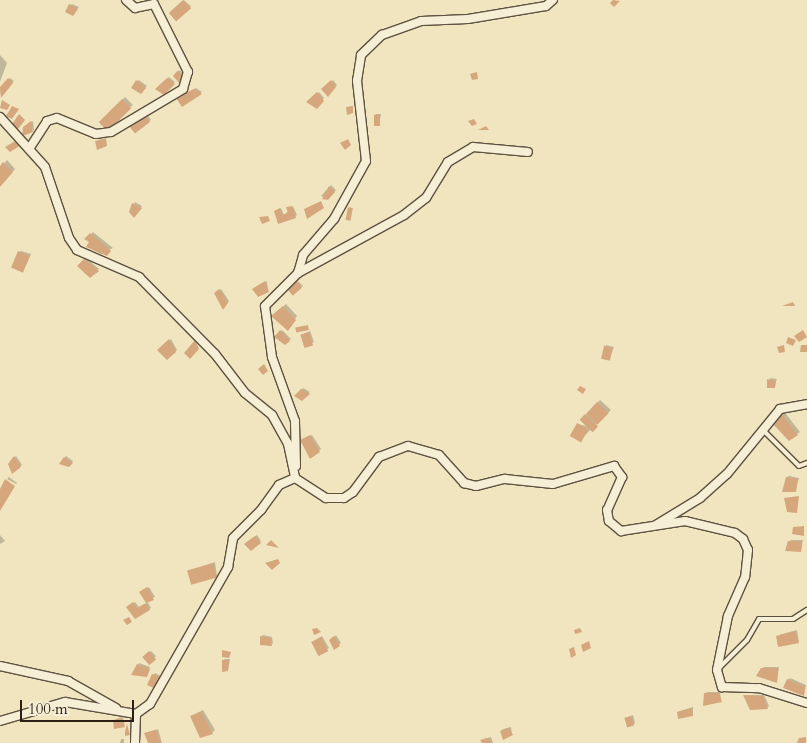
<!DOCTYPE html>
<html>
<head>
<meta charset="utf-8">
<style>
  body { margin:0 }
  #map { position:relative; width:807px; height:743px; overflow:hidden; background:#f1e5bf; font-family:Cardo,serif }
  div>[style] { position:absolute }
  .shadow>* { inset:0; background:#0003; transform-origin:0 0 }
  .building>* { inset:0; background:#d6a77d; transform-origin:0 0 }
  .roads { filter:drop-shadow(1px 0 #5d5140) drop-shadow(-1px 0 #5d5140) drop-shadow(0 1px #5d5140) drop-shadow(0 -1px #5d5140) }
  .service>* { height:4px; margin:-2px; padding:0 2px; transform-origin:2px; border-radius:2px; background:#f6eed5 }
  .minor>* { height:8px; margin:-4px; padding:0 4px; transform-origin:4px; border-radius:4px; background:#f6eed5 }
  span { translate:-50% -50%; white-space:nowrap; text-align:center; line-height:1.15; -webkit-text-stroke:5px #f6eed5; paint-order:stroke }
  .scale { position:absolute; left:20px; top:700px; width:114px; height:22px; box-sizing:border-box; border:2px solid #2c2016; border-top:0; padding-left:6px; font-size:15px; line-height:18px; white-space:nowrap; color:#2c2016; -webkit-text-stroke:4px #f6eed5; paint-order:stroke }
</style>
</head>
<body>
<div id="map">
  <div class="shadow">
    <i style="clip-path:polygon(183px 0,191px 6px,175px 19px,170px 12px)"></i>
    <i style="clip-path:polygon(72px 4px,79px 7px,73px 14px,70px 5px)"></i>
    <i style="clip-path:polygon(0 55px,7px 63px,0 82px)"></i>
    <i style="clip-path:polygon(179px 70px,186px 75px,182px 81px,174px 76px)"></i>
    <i style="clip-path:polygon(169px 77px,175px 82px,164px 93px,157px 89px)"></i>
    <i style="clip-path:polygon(10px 78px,14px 81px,1px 96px,0 89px)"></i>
    <i style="clip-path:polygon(139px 80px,147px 86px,141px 93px,137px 81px)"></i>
    <i style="clip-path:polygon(333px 80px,337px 85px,328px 95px,323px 89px)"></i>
    <i style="clip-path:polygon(196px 88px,202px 92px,183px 105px,179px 97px)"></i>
    <i style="clip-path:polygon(319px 92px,324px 98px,316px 107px,308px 102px)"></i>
    <i style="left:125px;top:97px;width:11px;height:35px;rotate:45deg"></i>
    <i style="clip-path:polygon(146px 113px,151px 120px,136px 130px)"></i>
    <i style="clip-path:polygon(376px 114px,381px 114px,379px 125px,375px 115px)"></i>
    <i style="clip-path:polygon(33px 121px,34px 130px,33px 131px,30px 122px)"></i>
    <i style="clip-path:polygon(106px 138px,107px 145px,96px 141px,98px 140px)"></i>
    <i style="clip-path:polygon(7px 160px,15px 169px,0 186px,0 168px)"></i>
    <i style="clip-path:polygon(331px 185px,336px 190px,328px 199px,321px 196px)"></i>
    <i style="clip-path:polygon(135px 202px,142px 206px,134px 216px,130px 212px)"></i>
    <i style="clip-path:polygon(293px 206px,297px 215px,279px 223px,277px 210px,281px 208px,284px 215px)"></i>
    <i style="clip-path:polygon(93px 232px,113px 248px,101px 254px,88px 247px,91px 241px,86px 239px)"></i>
    <i style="clip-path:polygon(21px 251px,31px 254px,23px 271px,19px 252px)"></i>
    <i style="clip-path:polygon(86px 258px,99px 269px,90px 277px,79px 266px)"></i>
    <i style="clip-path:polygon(267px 281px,268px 291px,255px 288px)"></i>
    <i style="clip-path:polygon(298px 281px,303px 286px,292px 294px,288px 289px)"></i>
    <i style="clip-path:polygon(221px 289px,229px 301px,223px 308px,216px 293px)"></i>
    <i style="clip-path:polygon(286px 304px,297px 316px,290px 327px,273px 316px)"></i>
    <i style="clip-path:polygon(282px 330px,291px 339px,285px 343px,276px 337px)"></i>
    <i style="clip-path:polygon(310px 331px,314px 342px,312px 343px,301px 335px)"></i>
    <i style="clip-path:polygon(171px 339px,177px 350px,167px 358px,159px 350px)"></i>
    <i style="clip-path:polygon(606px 345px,614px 347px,609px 359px,605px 346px)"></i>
    <i style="clip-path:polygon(770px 378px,777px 379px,774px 386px,768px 386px)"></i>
    <i style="clip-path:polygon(303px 388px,310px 392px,302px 399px,296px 395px)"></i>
    <i style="clip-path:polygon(600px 400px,611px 410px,581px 439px,578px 424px,586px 426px,581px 420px)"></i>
    <i style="clip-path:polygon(783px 410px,800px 432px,789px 439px,781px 413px)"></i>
    <i style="clip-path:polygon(312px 435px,321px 449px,310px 457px,303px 439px)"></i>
    <i style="clip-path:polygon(16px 456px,22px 465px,12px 472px,9px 464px)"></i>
    <i style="clip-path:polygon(66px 456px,73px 461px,69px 466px,61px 463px)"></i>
    <i style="clip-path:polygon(789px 476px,799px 478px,795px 491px,787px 477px)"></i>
    <i style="clip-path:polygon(9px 477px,17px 483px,16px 484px,7px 479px)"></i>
    <i style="clip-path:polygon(0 535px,5px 541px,0 544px)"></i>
    <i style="clip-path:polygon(257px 535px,261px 541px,251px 549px,247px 542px)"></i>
    <i style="clip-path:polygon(803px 540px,801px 551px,789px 542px,791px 540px)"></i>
    <i style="clip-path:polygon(215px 562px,217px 576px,190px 572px,192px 570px)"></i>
    <i style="clip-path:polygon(149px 587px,155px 597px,147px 601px,151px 608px,135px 617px,128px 607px,135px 602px,139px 607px,147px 603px,141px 592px)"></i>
    <i style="clip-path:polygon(797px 630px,799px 642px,779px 646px,779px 635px)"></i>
    <i style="clip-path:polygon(263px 635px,272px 637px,273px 644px,261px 637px)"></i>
    <i style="clip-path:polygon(336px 635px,341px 643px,335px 648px,330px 640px)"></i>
    <i style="clip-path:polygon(322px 636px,329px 648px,319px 654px,314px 641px)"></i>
    <i style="clip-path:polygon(151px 651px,156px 656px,150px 663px,144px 656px)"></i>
    <i style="clip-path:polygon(225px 659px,230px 659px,228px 670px,223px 660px)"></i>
    <i style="clip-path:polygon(139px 663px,150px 667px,146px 676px,138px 665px)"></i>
    <i style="clip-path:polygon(779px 667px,777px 682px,762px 669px,764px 667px)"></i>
    <i style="clip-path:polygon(155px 673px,161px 676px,157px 686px,153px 675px)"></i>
    <i style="clip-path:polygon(790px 678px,806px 685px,804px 695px,788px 680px)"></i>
    <i style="clip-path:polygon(720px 692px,721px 701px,705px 694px,707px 692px)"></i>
    <i style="clip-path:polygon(745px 695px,764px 695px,769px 706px,767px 708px)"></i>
    <i style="clip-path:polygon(693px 707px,693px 715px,678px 712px,680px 711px)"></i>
    <i style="clip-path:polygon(203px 710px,215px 730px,212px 733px,191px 716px)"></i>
    <i style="clip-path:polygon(633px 715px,635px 723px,633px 725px,625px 718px)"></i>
    <i style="clip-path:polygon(123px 717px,125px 726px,114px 721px,116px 719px)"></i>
    <i style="clip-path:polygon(511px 727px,512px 734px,501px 731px,503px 729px)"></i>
    <i style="clip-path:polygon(158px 729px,162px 743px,149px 743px,145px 733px)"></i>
    <i style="clip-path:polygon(491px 737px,493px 743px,483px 743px,483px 739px)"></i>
    <i style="clip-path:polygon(121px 739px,124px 739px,124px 743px,120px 743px)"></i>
  </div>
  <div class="building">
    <i style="left:184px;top:0;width:11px;height:20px;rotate:49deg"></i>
    <i style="clip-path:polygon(613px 0,620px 1px,614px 7px,610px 3px)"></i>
    <i style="clip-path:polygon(69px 4px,78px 9px,73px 16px,65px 12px)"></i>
    <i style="clip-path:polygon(177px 71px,185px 77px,180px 84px,173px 76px)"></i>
    <i style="clip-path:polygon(477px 72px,478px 79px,472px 80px,470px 74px)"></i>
    <i style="clip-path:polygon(8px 78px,13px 83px,1px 98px,0 87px)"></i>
    <i style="clip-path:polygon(167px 78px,175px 84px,164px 95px,155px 89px)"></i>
    <i style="clip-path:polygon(136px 80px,146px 88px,141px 94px,131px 88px)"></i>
    <i style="clip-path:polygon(331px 80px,336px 87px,328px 97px,321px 89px)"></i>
    <i style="clip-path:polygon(194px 89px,202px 94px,182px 107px,176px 98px)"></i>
    <i style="clip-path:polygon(317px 92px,324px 101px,317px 109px,306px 102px)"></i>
    <i style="left:122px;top:99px;width:13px;height:33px;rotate:45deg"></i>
    <i style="clip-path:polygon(2px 100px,10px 105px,7px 110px,0 108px)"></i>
    <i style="clip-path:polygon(12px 106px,19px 109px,12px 119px,6px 116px)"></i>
    <i style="clip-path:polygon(353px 106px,353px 113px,347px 115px,346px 107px)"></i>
    <i style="clip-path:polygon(19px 114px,25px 120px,18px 129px,12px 124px)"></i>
    <i style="left:144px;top:114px;width:10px;height:19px;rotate:53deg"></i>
    <i style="left:374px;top:115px;width:6px;height:11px"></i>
    <i style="clip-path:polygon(474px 119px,477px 124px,472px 126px,468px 121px)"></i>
    <i style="clip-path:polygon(31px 121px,33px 132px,22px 136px,23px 127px)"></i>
    <i style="clip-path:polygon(486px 126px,489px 130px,478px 130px)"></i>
    <i style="clip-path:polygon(105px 139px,107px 146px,97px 150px,95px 141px)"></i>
    <i style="clip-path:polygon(348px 139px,351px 145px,345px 150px,340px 143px)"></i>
    <i style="clip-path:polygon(17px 140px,21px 145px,10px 152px,5px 147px)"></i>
    <i style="clip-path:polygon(3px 162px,13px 172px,0 187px,0 166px)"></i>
    <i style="clip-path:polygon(329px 186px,335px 192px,328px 200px,322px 199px)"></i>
    <i style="clip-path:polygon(321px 201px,324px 208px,307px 219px,304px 209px)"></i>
    <i style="clip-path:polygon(132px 203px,142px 208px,134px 218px,129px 212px)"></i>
    <i style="clip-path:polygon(292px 206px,296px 218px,278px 224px,274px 211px,280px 208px,282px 215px,288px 213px,286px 207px)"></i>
    <i style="left:348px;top:207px;width:5px;height:13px;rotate:11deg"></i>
    <i style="clip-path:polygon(268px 216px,270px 221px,262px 224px,259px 217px)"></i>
    <i style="clip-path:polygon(90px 233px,111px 251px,107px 256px,86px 247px,89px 242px,84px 239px)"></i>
    <i style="left:18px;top:251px;width:13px;height:18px;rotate:23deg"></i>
    <i style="clip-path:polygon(84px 259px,99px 271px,90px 278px,77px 266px)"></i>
    <i style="clip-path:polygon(265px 281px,269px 292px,258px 297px,252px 289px)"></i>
    <i style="left:296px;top:281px;width:9px;height:12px;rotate:49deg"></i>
    <i style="clip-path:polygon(219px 289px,228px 303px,223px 310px,214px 293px)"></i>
    <i style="clip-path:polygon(793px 302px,795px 306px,782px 306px)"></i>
    <i style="clip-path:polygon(283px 306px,296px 320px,288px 331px,271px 316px)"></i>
    <i style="left:308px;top:325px;width:5px;height:13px;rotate:79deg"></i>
    <i style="clip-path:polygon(280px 330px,290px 341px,285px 345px,274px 337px)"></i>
    <i style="clip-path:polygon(803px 330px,807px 337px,799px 342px,794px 336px)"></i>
    <i style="left:309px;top:332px;width:14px;height:9px;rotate:73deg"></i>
    <i style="clip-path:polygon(788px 337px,796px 340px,793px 346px,786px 343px)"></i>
    <i style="clip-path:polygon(169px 339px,176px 352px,167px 360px,157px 350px)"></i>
    <i style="clip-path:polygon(195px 340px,199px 349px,190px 359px,184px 353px)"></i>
    <i style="clip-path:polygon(784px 345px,785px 352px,779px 353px,777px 347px)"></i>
    <i style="clip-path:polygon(801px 345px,807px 345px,807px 352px,800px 352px)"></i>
    <i style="left:604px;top:346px;width:9px;height:13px;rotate:13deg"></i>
    <i style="clip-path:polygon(264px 364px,268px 371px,263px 375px,258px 369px)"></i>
    <i style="clip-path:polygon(767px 379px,776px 381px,775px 388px,767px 388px)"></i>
    <i style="clip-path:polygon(580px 386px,586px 389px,583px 394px,577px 390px)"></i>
    <i style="clip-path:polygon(301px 389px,310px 394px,302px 401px,294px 396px)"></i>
    <i style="left:597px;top:402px;width:16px;height:16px;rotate:43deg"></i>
    <i style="clip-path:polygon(780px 412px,798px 435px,789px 441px,772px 423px)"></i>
    <i style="left:585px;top:414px;width:18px;height:8px;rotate:43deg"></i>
    <i style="left:577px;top:423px;width:13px;height:15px;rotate:29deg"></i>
    <i style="clip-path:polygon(310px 435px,320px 452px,310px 459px,300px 440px)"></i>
    <i style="clip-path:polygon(14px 456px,21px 467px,12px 474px,8px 464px)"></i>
    <i style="clip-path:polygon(64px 457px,73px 463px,69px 467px,59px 464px)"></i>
    <i style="clip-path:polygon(786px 477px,798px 479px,796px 492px,782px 492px)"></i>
    <i style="clip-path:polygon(5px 479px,15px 486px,0 511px,0 489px)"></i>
    <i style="clip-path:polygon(799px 496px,797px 513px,787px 512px,784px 498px)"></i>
    <i style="clip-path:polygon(804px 526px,804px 536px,792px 534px,793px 527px)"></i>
    <i style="clip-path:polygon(255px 536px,261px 543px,251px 551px,244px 544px)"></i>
    <i style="clip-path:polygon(271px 540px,279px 548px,266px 545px)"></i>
    <i style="clip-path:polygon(788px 541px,802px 541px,801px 552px,785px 551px)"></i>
    <i style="clip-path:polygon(278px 559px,280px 563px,272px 570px,265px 563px)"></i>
    <i style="left:213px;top:563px;width:15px;height:27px;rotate:74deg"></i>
    <i style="clip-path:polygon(147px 587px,154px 600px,146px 603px,139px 592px)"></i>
    <i style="clip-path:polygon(133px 602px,137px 608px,146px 603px,150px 610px,135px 619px,126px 607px)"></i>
    <i style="clip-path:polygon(129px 617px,132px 622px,127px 625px,123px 620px)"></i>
    <i style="clip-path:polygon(317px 628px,321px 632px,314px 635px,312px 629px)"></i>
    <i style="clip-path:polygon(580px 628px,582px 632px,575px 634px,574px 630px)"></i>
    <i style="clip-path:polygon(795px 631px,799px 643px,778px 647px,776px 636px)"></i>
    <i style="clip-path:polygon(260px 636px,271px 638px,272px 646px,260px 645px)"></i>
    <i style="clip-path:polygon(334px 636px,340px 646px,334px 650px,329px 640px)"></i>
    <i style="left:321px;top:637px;width:16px;height:11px;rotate:63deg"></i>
    <i style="clip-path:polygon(589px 641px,591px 648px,583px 652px,581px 645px)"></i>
    <i style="clip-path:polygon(574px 647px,576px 655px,571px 658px,569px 649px)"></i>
    <i style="clip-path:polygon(222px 650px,231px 652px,229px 658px,222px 657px)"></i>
    <i style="left:149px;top:651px;width:11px;height:9px;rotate:49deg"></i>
    <i style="clip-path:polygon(222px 660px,229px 660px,228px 671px,222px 672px)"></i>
    <i style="clip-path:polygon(137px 664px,150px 669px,147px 677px,131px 675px)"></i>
    <i style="clip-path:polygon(761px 668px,778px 668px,777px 683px,756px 676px)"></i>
    <i style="clip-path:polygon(152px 674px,160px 677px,156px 689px,147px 685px)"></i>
    <i style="clip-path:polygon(787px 679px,805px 687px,804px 696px,783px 688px)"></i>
    <i style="clip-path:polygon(704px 693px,719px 693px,722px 702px,703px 706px)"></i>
    <i style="clip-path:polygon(743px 695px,763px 696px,768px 709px,750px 710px)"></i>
    <i style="clip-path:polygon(692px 708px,693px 716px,678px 719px,677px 712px)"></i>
    <i style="clip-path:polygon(201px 712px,213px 734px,200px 738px,190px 716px)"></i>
    <i style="left:631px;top:716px;width:10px;height:7px;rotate:73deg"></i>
    <i style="clip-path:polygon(122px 718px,125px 727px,114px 729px,113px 720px)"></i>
    <i style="clip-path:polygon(127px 724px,130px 735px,125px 736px,125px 732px)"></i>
    <i style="clip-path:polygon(509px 728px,513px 735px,503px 740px,500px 731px)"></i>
    <i style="clip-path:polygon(156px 730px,161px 743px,148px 743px,144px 733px)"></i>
    <i style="clip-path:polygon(806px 737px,806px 743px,797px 743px,799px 738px)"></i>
    <i style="clip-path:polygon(489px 738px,491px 743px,482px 743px,480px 740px)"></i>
  </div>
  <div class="roads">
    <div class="service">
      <i style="left:764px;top:431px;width:49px;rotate:45deg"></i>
      <i style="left:799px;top:466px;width:9px;rotate:-21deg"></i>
      <i style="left:718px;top:669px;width:41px;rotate:-45deg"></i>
      <i style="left:747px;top:640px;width:24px;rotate:-60deg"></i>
      <i style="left:759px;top:619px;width:34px"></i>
      <i style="left:793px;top:619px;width:17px;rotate:-33deg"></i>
    </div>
    <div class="minor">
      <i style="left:0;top:117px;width:67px;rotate:48deg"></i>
      <i style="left:45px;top:167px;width:75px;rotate:71.3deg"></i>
      <i style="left:69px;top:238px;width:14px;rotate:56deg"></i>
      <i style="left:77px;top:250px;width:68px;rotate:23.5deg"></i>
      <i style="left:139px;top:277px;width:108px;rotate:45.4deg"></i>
      <i style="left:215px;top:354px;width:49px;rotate:52.4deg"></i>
      <i style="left:245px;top:393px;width:35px;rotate:39deg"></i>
      <i style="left:272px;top:415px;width:33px;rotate:61deg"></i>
      <i style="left:288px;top:444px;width:35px;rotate:78deg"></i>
      <i style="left:295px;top:478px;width:37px;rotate:33deg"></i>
      <i style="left:326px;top:498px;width:18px"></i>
      <i style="left:344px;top:498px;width:11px;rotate:-34deg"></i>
      <i style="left:353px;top:492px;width:44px;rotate:-53.4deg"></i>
      <i style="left:379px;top:457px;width:31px;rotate:-21deg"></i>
      <i style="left:408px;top:446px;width:32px;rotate:16deg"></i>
      <i style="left:439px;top:455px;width:38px;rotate:48deg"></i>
      <i style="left:464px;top:483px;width:12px;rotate:14deg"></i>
      <i style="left:476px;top:486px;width:30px;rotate:-14deg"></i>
      <i style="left:505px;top:479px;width:48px;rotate:5.9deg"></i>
      <i style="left:553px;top:484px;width:64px;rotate:-16.4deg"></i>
      <i style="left:614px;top:466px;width:14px;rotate:54deg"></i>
      <i style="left:622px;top:477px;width:36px;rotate:114deg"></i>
      <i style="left:607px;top:510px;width:11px;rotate:80deg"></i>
      <i style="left:609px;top:521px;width:16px;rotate:40deg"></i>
      <i style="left:621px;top:531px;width:65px;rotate:-8.9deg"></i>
      <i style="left:685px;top:521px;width:51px;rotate:13.5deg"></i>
      <i style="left:735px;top:533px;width:10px;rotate:37deg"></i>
      <i style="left:743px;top:539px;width:12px;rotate:66deg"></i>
      <i style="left:748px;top:550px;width:27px;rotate:96deg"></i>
      <i style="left:745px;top:577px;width:43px;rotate:113.6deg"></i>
      <i style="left:728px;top:616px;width:55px;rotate:101.5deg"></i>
      <i style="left:717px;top:670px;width:18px;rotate:74deg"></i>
      <i style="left:722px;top:687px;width:37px;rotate:2deg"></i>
      <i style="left:759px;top:688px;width:50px;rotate:17.4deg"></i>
      <i style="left:29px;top:149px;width:33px;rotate:-57deg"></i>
      <i style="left:47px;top:121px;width:10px;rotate:-17deg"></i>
      <i style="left:57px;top:118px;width:42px;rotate:22.3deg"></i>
      <i style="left:96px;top:134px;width:15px;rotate:-8deg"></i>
      <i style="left:111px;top:132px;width:84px;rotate:-30.8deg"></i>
      <i style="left:183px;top:89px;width:18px;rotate:-74deg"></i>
      <i style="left:188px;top:72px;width:76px;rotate:-116.6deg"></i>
      <i style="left:154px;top:4px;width:19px;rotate:168deg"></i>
      <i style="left:135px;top:8px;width:12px;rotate:-138deg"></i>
      <i style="left:298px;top:273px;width:19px;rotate:-74deg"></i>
      <i style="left:303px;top:255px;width:48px;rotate:-49.3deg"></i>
      <i style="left:334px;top:219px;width:66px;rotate:-61.1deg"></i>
      <i style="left:366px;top:161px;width:81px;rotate:-96.4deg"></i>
      <i style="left:357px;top:81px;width:26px;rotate:-81deg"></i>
      <i style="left:361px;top:55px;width:29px;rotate:-44deg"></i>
      <i style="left:382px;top:35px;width:41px;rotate:-19.7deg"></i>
      <i style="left:421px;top:21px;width:47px;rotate:-2.4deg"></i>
      <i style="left:468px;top:19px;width:79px;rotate:-9.5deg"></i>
      <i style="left:546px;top:6px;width:9px;rotate:-41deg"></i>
      <i style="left:296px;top:466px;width:45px;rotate:-91.3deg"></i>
      <i style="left:295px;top:421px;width:68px;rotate:-109.8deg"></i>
      <i style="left:272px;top:357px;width:51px;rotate:-97.8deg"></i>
      <i style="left:265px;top:306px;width:47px;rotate:-45deg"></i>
      <i style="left:298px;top:273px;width:121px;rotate:-28.7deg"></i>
      <i style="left:404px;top:215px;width:28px;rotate:-38deg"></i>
      <i style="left:426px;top:198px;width:42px;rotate:-58.6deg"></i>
      <i style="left:448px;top:162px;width:29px;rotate:-31deg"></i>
      <i style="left:473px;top:147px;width:55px;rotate:5.2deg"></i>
      <i style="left:656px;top:525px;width:52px;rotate:-31.5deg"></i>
      <i style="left:700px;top:498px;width:36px;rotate:-42deg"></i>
      <i style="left:727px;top:474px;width:84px;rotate:-50.8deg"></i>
      <i style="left:780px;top:409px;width:27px;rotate:-10deg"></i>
      <i style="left:0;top:666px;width:70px;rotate:12.4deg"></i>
      <i style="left:68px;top:681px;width:55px;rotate:29.4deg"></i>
      <i style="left:0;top:721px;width:68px;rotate:-16.3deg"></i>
      <i style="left:65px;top:702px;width:72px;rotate:9.6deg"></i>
      <i style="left:136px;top:714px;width:17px;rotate:-36deg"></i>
      <i style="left:150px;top:704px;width:158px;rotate:-60.3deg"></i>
      <i style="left:228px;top:567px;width:29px;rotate:-80deg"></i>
      <i style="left:233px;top:538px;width:40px;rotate:-45deg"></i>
      <i style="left:261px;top:510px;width:31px;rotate:-54deg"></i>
      <i style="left:279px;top:485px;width:17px;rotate:-24deg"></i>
      <i style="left:135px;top:743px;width:29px;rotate:-88deg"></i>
    </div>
  </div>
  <div class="scale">100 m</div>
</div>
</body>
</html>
